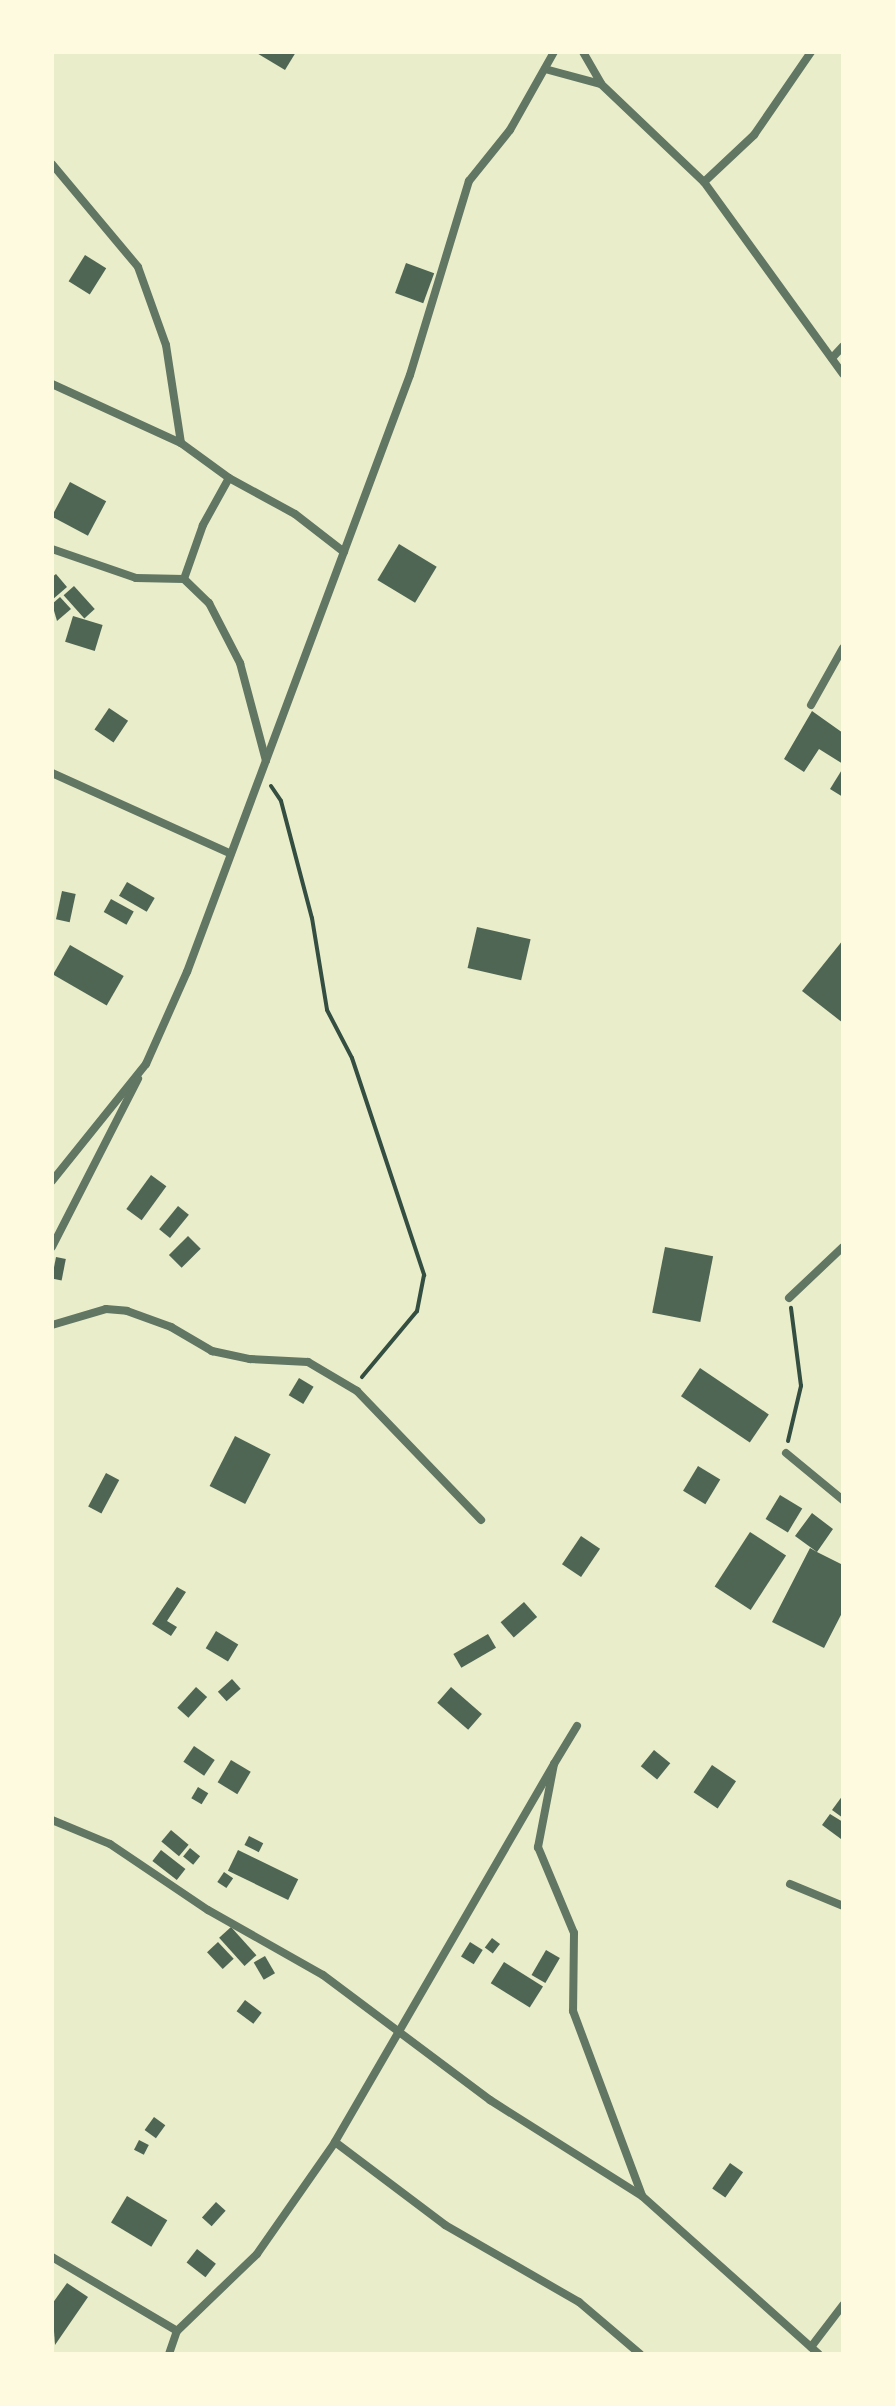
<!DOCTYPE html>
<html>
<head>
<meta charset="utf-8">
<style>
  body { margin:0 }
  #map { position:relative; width:895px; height:2406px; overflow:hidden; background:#e9edc9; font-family:Figtree,sans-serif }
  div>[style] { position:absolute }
  .building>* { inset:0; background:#4f6655; transform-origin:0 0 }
  .path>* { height:4px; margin:-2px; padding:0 2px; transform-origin:2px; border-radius:2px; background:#344e41 }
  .minor>* { height:8px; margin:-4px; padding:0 4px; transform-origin:4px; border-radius:4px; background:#617663 }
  span { translate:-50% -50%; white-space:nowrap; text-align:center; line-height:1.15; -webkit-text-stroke:6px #fefae0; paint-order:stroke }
  .frame { position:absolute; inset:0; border:54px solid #fefae0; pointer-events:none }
</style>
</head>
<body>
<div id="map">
  <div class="building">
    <i style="clip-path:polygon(255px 52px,296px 52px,285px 70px)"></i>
    <i style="left:85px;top:255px;width:25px;height:31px;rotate:32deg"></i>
    <i style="left:406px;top:263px;width:30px;height:32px;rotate:20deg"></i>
    <i style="left:70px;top:482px;width:41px;height:39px;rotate:28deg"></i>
    <i style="left:399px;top:544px;width:44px;height:42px;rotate:31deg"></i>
    <i style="clip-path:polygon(56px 574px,67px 587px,52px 600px,52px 577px)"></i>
    <i style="left:74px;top:586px;width:31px;height:14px;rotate:48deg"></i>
    <i style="clip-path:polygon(60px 597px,71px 609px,57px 621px,52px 604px)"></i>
    <i style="left:73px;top:616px;width:31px;height:27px;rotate:17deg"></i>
    <i style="left:109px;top:708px;width:23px;height:26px;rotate:34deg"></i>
    <i style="clip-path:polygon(812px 711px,843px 733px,843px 764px,819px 749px,804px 772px,784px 759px)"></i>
    <i style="clip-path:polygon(843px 768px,843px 797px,830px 789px)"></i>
    <i style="left:127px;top:882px;width:32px;height:16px;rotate:30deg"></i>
    <i style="left:62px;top:891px;width:14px;height:29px;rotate:12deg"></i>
    <i style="left:111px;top:899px;width:26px;height:15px;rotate:29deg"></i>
    <i style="left:477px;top:927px;width:55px;height:42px;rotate:13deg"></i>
    <i style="clip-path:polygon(843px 940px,843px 1023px,802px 991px)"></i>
    <i style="left:70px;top:945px;width:62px;height:34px;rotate:30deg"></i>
    <i style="left:151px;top:1175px;width:19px;height:42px;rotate:36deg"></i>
    <i style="left:178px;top:1206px;width:14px;height:30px;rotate:39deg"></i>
    <i style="left:188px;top:1236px;width:18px;height:27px;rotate:45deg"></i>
    <i style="left:665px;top:1247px;width:49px;height:67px;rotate:11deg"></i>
    <i style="left:56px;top:1257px;width:10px;height:22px;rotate:11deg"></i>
    <i style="left:700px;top:1368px;width:83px;height:34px;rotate:34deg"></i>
    <i style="left:299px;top:1378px;width:17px;height:20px;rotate:31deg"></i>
    <i style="left:235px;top:1436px;width:40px;height:56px;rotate:27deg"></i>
    <i style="left:698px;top:1466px;width:26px;height:29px;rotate:31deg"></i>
    <i style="left:106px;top:1473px;width:15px;height:38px;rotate:28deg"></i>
    <i style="left:780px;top:1495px;width:26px;height:28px;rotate:31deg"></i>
    <i style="clip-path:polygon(812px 1513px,833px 1529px,817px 1552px,843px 1565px,843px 1611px,824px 1648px,772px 1622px,810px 1548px,817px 1552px,795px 1536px)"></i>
    <i style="left:750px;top:1532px;width:43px;height:65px;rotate:33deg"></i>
    <i style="left:581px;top:1536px;width:23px;height:34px;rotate:34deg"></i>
    <i style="clip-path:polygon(177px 1587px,186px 1592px,167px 1621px,177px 1627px,171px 1636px,152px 1624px)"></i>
    <i style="left:524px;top:1602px;width:20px;height:31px;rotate:49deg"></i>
    <i style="left:216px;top:1631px;width:26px;height:20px;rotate:31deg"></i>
    <i style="left:488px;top:1634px;width:16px;height:40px;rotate:60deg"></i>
    <i style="left:232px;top:1679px;width:13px;height:19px;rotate:48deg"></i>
    <i style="left:196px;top:1687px;width:15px;height:28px;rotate:42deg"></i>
    <i style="left:451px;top:1687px;width:41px;height:21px;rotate:41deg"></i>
    <i style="left:194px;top:1746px;width:25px;height:19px;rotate:34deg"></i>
    <i style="left:654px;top:1750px;width:21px;height:21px;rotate:39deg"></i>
    <i style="left:231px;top:1760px;width:23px;height:26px;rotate:31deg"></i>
    <i style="left:712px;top:1765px;width:29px;height:33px;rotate:34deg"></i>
    <i style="left:198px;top:1787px;width:12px;height:13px;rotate:31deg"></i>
    <i style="clip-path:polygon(843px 1795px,843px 1818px,832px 1810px)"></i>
    <i style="clip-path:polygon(830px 1814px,843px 1822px,841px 1839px,822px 1825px)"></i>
    <i style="left:171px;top:1830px;width:23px;height:15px;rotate:40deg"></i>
    <i style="left:249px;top:1836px;width:16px;height:10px;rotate:27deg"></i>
    <i style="left:190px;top:1848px;width:13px;height:11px;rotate:39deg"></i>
    <i style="left:161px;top:1850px;width:31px;height:14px;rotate:38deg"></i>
    <i style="left:238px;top:1850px;width:67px;height:23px;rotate:26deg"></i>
    <i style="left:224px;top:1872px;width:11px;height:12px;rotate:34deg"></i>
    <i style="left:231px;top:1927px;width:38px;height:16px;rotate:48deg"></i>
    <i style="left:492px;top:1938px;width:10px;height:12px;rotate:37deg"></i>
    <i style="left:218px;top:1942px;width:23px;height:15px;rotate:47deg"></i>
    <i style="left:470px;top:1942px;width:15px;height:17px;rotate:32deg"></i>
    <i style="left:546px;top:1950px;width:16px;height:29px;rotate:30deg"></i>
    <i style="left:265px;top:1956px;width:20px;height:13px;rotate:60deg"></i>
    <i style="left:504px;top:1962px;width:46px;height:25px;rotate:32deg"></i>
    <i style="left:245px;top:2000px;width:21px;height:14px;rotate:37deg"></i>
    <i style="left:154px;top:2117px;width:14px;height:16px;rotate:36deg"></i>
    <i style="left:139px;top:2140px;width:11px;height:11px;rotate:27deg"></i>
    <i style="left:730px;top:2163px;width:16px;height:31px;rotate:35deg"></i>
    <i style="left:127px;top:2196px;width:47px;height:31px;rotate:31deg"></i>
    <i style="left:216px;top:2202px;width:13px;height:21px;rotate:42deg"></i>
    <i style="left:197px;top:2249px;width:24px;height:17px;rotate:38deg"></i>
    <i style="clip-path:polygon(67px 2283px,88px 2297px,55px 2345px,52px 2304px)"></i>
  </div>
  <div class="path">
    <i style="left:271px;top:786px;width:18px;rotate:56deg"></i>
    <i style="left:281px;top:801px;width:121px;rotate:75.2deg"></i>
    <i style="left:312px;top:918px;width:93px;rotate:80.7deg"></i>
    <i style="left:327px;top:1010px;width:54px;rotate:62.5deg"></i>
    <i style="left:352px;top:1058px;width:229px;rotate:71.6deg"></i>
    <i style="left:424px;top:1275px;width:37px;rotate:101deg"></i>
    <i style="left:417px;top:1311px;width:86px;rotate:129.8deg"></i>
    <i style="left:788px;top:1441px;width:57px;rotate:-76.7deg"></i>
    <i style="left:801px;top:1386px;width:79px;rotate:-97.3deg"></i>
  </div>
  <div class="minor">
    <i style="left:583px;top:52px;width:36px;rotate:60deg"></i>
    <i style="left:545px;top:69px;width:58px;rotate:15deg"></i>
    <i style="left:601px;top:84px;width:142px;rotate:43.6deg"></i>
    <i style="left:704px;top:182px;width:237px;rotate:54.1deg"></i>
    <i style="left:52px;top:164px;width:134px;rotate:50.1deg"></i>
    <i style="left:138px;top:267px;width:83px;rotate:70.3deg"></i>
    <i style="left:166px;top:345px;width:99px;rotate:81.3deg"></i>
    <i style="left:181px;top:443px;width:59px;rotate:36.1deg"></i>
    <i style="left:229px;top:478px;width:54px;rotate:119deg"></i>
    <i style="left:203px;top:525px;width:57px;rotate:109.4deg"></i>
    <i style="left:184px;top:579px;width:35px;rotate:44deg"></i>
    <i style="left:209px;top:603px;width:68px;rotate:62.7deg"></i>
    <i style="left:240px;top:663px;width:101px;rotate:75.1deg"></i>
    <i style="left:704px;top:182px;width:69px;rotate:-43.2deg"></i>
    <i style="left:754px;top:135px;width:101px;rotate:-55.5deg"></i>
    <i style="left:832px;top:358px;width:16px;rotate:-47deg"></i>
    <i style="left:52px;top:384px;width:142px;rotate:24.6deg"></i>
    <i style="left:229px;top:478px;width:75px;rotate:28.6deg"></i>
    <i style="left:295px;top:514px;width:62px;rotate:37.8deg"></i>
    <i style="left:52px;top:549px;width:89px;rotate:19deg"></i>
    <i style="left:136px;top:578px;width:48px;rotate:1.2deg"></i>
    <i style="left:811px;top:705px;width:65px;rotate:-60.7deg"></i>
    <i style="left:52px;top:773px;width:196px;rotate:24.3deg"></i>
    <i style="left:52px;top:1181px;width:150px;rotate:-51.2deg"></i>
    <i style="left:146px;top:1064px;width:101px;rotate:-66deg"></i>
    <i style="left:187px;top:972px;width:637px;rotate:-69.52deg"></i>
    <i style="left:410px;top:375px;width:203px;rotate:-73.1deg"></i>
    <i style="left:469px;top:181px;width:65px;rotate:-51.2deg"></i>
    <i style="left:510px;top:130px;width:90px;rotate:-60.6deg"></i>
    <i style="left:52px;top:1247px;width:189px;rotate:-62.9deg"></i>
    <i style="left:789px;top:1298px;width:74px;rotate:-43.4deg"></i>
    <i style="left:52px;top:1325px;width:56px;rotate:-16.5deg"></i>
    <i style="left:106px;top:1309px;width:21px;rotate:5deg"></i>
    <i style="left:127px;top:1311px;width:47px;rotate:20deg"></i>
    <i style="left:171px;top:1327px;width:48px;rotate:30.3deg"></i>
    <i style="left:212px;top:1351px;width:39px;rotate:12deg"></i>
    <i style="left:250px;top:1359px;width:58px;rotate:3deg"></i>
    <i style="left:308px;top:1362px;width:57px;rotate:30.6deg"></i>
    <i style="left:357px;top:1391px;width:179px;rotate:46.1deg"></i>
    <i style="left:786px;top:1453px;width:74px;rotate:39.5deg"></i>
    <i style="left:577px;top:1726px;width:44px;rotate:121.2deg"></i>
    <i style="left:554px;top:1764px;width:85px;rotate:100.9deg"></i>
    <i style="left:538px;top:1847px;width:93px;rotate:67.3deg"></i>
    <i style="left:574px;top:1933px;width:78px;rotate:90.7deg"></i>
    <i style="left:573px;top:2011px;width:197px;rotate:69.5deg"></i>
    <i style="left:554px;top:1764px;width:437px;rotate:120.1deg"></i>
    <i style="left:335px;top:2142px;width:138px;rotate:37deg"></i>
    <i style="left:445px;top:2225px;width:155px;rotate:29.9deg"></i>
    <i style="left:579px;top:2302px;width:80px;rotate:40.4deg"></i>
    <i style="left:52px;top:1820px;width:63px;rotate:22.5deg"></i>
    <i style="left:110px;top:1844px;width:118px;rotate:34deg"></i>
    <i style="left:208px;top:1910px;width:132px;rotate:29.5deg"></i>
    <i style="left:323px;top:1975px;width:209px;rotate:36.8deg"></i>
    <i style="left:490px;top:2100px;width:180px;rotate:32.3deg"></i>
    <i style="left:642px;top:2196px;width:237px;rotate:41.8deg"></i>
    <i style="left:790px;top:1884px;width:57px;rotate:22.5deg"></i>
    <i style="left:52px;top:2257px;width:145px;rotate:30.6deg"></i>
    <i style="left:811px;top:2347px;width:53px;rotate:-52.7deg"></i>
    <i style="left:169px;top:2354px;width:24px;rotate:-71deg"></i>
    <i style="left:177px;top:2331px;width:111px;rotate:-43.9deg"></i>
    <i style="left:257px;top:2254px;width:136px;rotate:-55.1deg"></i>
  </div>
  <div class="frame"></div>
</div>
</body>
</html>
